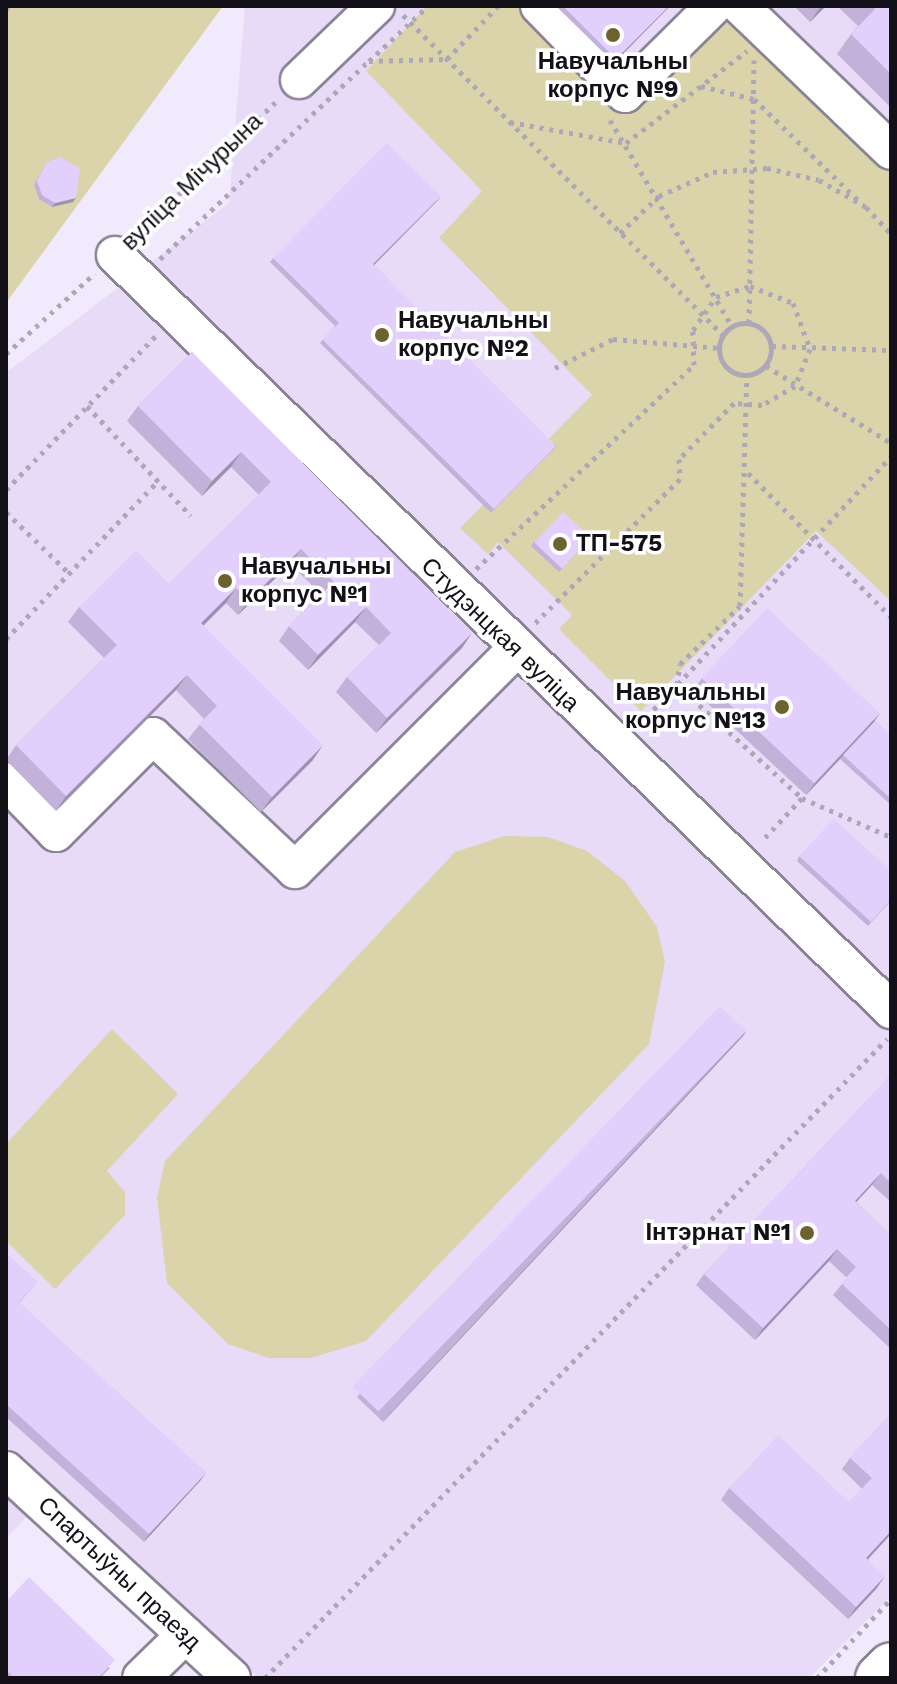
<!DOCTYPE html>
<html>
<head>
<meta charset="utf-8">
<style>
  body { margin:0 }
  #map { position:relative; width:897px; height:1684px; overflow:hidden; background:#f1eafc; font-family:"Work Sans",sans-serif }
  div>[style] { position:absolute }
  .built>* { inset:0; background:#e7dbf8 }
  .green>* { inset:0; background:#dbd4ab }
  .path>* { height:5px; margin-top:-2.5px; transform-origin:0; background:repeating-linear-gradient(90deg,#ada8b7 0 4px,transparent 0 10px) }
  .path>.ring { margin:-2.5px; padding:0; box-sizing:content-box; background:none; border:5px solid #ada8b7; border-radius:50% }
  .roads { filter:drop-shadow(2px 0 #8b8396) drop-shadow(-2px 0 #8b8396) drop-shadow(0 2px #8b8396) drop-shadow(0 -2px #8b8396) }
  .minor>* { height:36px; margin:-18px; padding:0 18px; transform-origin:18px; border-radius:18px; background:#fff }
  .major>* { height:44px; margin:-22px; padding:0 22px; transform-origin:22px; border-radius:22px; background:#fff }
  .wall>* { inset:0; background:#c2b2d9 }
  .shaded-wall>* { inset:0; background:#9e91b0; transform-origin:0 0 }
  .building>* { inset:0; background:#e2cffc; transform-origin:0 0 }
  .dots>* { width:22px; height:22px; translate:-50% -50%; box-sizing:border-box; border:4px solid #fff; border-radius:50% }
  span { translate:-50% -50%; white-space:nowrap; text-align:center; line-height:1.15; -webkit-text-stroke:7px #fff; paint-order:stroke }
  .poi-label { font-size:24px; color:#131018; font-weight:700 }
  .left { translate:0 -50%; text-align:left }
  .right { translate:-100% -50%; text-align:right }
  .street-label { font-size:24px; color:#131018 }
  .frame { position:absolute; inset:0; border:8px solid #131018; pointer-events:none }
</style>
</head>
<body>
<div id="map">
  <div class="built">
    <i style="clip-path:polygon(245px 6px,891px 6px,891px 1596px,809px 1678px,259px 1678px,6px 1446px,6px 373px,229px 203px)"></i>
    <i style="clip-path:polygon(6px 1498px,27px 1516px,6px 1539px)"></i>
  </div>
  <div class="green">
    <i style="clip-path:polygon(6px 6px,223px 6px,6px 303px)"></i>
    <i style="clip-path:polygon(427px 6px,532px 6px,614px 89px,690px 19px,744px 19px,891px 163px,891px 601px,816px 531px,641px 711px,559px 629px,572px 615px,498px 542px,488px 554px,460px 528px,592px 395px,439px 238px,482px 191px,366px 71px)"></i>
    <i style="clip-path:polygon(504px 836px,548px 837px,587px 851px,625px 881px,657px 927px,665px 962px,649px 1044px,366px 1341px,311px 1358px,268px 1358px,228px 1344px,167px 1283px,157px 1198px,165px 1161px,455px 852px)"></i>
    <i style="clip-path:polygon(112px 1029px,178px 1094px,107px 1171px,125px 1192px,125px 1215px,55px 1289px,6px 1241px,6px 1144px)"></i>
  </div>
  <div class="path">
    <i style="left:6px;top:10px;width:4px;rotate:-63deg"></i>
    <i style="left:403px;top:15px;width:453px;rotate:45deg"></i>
    <i style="left:369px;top:61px;width:81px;rotate:-43deg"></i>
    <i style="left:701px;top:86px;width:55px;rotate:13.8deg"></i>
    <i style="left:754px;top:99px;width:146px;rotate:44.2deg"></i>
    <i style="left:610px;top:120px;width:239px;rotate:59.4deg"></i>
    <i style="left:510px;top:122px;width:118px;rotate:10.3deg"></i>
    <i style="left:626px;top:143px;width:152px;rotate:-37.2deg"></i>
    <i style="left:620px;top:233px;width:54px;rotate:-43.5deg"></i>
    <i style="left:659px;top:196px;width:59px;rotate:-24deg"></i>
    <i style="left:713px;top:172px;width:54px;rotate:-4.2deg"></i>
    <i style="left:767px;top:168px;width:53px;rotate:13deg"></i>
    <i style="left:819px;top:180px;width:54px;rotate:29.9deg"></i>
    <i style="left:866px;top:207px;width:37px;rotate:47deg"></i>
    <i style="left:135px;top:236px;width:197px;rotate:-43.6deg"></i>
    <i style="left:160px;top:259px;width:288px;rotate:-43.5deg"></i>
    <i style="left:369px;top:61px;width:78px;rotate:-1.5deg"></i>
    <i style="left:447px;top:59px;width:74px;rotate:-46.1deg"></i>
    <i class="ring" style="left:719px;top:323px;width:47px;height:47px"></i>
    <i style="left:749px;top:323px;width:263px;rotate:-88.9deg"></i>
    <i style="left:772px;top:346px;width:119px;rotate:1.9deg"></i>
    <i style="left:6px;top:354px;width:120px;rotate:-42.3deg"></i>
    <i style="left:766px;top:366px;width:147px;rotate:31.6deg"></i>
    <i style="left:555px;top:368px;width:65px;rotate:-26.6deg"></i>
    <i style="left:613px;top:339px;width:106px;rotate:4.9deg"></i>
    <i style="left:87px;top:406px;width:151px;rotate:46.6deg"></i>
    <i style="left:748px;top:473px;width:203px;rotate:45.2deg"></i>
    <i style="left:6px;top:490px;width:215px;rotate:-45.8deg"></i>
    <i style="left:6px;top:512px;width:88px;rotate:44.1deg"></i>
    <i style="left:476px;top:569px;width:299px;rotate:-43.1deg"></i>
    <i style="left:694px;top:365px;width:35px;rotate:-92deg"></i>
    <i style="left:693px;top:330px;width:40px;rotate:-55.1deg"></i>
    <i style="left:716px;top:297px;width:36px;rotate:-18deg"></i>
    <i style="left:750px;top:286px;width:46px;rotate:21.6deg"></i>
    <i style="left:793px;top:303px;width:49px;rotate:69.7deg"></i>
    <i style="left:810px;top:349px;width:40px;rotate:112deg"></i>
    <i style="left:795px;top:386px;width:38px;rotate:150deg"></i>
    <i style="left:762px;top:405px;width:28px;rotate:-176deg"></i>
    <i style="left:734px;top:403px;width:78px;rotate:134.5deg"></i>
    <i style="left:679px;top:459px;width:20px;rotate:87deg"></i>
    <i style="left:680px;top:479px;width:206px;rotate:135.2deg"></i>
    <i style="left:6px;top:639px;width:219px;rotate:-46.1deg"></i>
    <i style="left:678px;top:684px;width:312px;rotate:-46.9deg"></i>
    <i style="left:677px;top:685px;width:21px;rotate:-82deg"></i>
    <i style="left:680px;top:664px;width:83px;rotate:-44deg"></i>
    <i style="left:740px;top:606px;width:230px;rotate:-88.3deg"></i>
    <i style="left:640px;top:724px;width:54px;rotate:-46.5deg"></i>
    <i style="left:677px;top:685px;width:169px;rotate:42.1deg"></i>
    <i style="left:802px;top:798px;width:60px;rotate:133deg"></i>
    <i style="left:802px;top:798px;width:97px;rotate:23.7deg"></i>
    <i style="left:265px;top:1678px;width:892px;rotate:-45.77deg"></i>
    <i style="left:817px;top:1678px;width:108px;rotate:-46.9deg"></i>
  </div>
  <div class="roads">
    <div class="minor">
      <i style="left:539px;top:6px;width:123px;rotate:45.7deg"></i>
      <i style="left:625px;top:94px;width:125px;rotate:-44.7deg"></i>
      <i style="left:740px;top:6px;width:209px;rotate:43.8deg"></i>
      <i style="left:299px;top:80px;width:107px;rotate:-43.9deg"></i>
      <i style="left:115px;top:255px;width:1083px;rotate:44.21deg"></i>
      <i style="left:6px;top:781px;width:72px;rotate:46.1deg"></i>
      <i style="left:56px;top:833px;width:137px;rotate:-45deg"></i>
      <i style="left:153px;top:736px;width:195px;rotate:43.3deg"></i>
      <i style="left:295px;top:870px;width:310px;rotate:-45deg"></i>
      <i style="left:6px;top:1470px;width:307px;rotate:42.6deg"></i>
      <i style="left:141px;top:1678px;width:62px;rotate:-44.3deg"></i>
    </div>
    <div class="major">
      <i style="left:878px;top:1678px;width:18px;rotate:-45deg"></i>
    </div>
  </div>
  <div class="wall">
    <i style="clip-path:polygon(556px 6px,670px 6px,614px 63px)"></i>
    <i style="clip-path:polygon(794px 6px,826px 6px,810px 22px)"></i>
    <i style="clip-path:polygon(837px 6px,891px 6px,891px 108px,837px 54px,851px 34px,858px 26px)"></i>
    <i style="clip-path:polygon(47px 162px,76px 198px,73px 202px,52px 207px,39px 199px,34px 185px)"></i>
    <i style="clip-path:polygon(438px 200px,374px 265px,553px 450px,491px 513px,320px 343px,335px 326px,270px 262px,273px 258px)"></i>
    <i style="clip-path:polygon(192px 352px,462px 648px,376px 733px,336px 692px,347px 677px,379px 645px,355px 622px,308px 670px,279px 641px,289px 626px,321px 594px,290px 564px,238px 615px,226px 603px,203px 625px,313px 760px,261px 812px,188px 739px,204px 719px,176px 690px,56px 811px,6px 760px,16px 745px,104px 658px,68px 622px,79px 607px,169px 584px,259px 495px,231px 467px,202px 496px,127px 421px,138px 406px)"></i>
    <i style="clip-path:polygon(591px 538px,559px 572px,531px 546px,534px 542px)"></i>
    <i style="clip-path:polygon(702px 678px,875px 721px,891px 736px,891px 805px,840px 759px,842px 757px,806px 795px,693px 690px)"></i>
    <i style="clip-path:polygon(799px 856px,891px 901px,868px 926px,797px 861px)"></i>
    <i style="clip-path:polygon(746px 1031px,383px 1422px,357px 1397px,360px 1393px)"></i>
    <i style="clip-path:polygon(891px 1075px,891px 1202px,872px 1185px,856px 1202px,891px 1235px,891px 1349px,833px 1295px,847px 1278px,829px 1261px,755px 1340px,696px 1285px,704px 1274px)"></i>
    <i style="clip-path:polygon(6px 1254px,37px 1282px,19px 1303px,206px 1473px,200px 1481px,144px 1542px,6px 1417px)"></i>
    <i style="clip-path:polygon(891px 1414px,891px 1534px,868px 1559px,877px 1588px,848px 1619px,721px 1500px,729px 1488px,849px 1502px,862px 1489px,842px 1469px,850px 1458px)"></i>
    <i style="clip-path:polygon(6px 1602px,110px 1668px,100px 1678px,6px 1678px)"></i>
  </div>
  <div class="shaded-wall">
    <i style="clip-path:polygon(669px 6px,670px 6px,614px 63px,616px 59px)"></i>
    <i style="clip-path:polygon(821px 6px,826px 6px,810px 22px)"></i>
    <i style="clip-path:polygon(441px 196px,438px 200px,370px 269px,373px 264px)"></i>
    <i style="clip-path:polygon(76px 198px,73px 202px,52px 207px,55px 203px)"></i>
    <i style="left:556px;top:446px;width:5px;height:88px;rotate:127deg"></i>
    <i style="clip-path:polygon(241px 452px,231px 467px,202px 496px,212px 481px)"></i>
    <i style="clip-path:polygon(301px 549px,290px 564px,238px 615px,249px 600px)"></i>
    <i style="clip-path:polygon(236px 588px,226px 603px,191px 638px,201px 623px)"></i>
    <i style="clip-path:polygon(366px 607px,355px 622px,308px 670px,318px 655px)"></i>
    <i style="clip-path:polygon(472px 633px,462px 648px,376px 733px,387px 718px)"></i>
    <i style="clip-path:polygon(187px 675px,176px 690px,56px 811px,66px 796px)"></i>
    <i style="clip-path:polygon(880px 713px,872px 725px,806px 795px,814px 784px)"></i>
    <i style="clip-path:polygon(323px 745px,313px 760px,261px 812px,272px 797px)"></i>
    <i style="clip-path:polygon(746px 1031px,744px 1035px,383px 1422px,386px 1418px)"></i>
    <i style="clip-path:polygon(881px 1173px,872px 1185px,847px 1212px,855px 1201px)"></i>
    <i style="clip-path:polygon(837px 1249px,829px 1261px,755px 1340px,763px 1328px)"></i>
    <i style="clip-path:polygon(206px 1473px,200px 1481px,144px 1542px,149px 1534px)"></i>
    <i style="clip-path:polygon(891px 1531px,891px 1534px,858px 1570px,866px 1558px)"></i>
    <i style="clip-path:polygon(885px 1576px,877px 1588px,848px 1619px,856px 1607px)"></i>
  </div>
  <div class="building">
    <i style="clip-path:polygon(563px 6px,669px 6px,616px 59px)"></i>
    <i style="clip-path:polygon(872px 6px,891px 6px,891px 74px,851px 34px,875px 9px)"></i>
    <i style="clip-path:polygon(387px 143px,441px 196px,373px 264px,556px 446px,494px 509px,322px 339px,339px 323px,273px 258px)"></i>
    <i style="clip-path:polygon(61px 157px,80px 169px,76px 198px,55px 203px,42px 195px,37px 181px,47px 162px)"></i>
    <i style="clip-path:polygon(192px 352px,472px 633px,387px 718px,347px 677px,391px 633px,366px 607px,318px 655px,289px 626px,334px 582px,301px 549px,249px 600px,236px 588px,201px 623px,323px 745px,272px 797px,199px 724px,217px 706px,187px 675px,66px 796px,16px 745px,117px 645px,79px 607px,136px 550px,169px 584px,271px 482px,241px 452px,212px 481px,138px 406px)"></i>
    <i style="left:563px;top:512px;width:38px;height:42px;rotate:43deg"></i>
    <i style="left:767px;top:608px;width:154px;height:96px;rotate:43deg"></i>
    <i style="clip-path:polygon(875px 721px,891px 736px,891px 799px,843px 755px)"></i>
    <i style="clip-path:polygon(834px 819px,891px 871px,891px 900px,871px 922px,799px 856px)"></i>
    <i style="left:720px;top:1006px;width:36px;height:529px;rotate:44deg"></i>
    <i style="clip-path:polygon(891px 1075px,891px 1183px,881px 1173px,855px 1201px,891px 1235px,891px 1330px,841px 1283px,856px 1267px,837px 1249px,763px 1328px,704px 1274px)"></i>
    <i style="clip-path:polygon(6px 1254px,37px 1282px,19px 1302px,206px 1473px,149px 1534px,6px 1404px)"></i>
    <i style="clip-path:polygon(891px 1414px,891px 1531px,866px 1558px,885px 1576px,856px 1607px,729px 1488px,778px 1435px,849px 1502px,872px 1478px,850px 1458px)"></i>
    <i style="clip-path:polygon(29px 1577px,115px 1660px,98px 1678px,14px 1678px,6px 1670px,6px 1602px)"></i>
  </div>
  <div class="dots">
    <i style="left:613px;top:35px;background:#6c622e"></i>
    <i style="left:382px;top:335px;background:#6c622e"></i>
    <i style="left:560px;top:544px;background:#6c622e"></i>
    <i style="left:225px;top:581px;background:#6c622e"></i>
    <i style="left:782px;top:707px;background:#6c622e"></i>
    <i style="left:807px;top:1233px;background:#6c622e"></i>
  </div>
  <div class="poi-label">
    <span style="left:613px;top:76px">Навучальны<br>корпус №9</span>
    <span class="left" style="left:398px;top:335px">Навучальны<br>корпус №2</span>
    <span class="left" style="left:576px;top:544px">ТП-575</span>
    <span class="left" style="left:241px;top:581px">Навучальны<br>корпус №1</span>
    <span class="right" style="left:766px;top:707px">Навучальны<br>корпус №13</span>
    <span class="right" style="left:791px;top:1233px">Інтэрнат №1</span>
  </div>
  <div class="street-label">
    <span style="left:192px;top:182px;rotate:-44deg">вуліца Мічурына</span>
    <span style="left:500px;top:635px;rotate:44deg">Студэнцкая вуліца</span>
    <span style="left:119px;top:1574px;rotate:43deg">Спартыўны праезд</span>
  </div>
  <div class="frame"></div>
</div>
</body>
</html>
